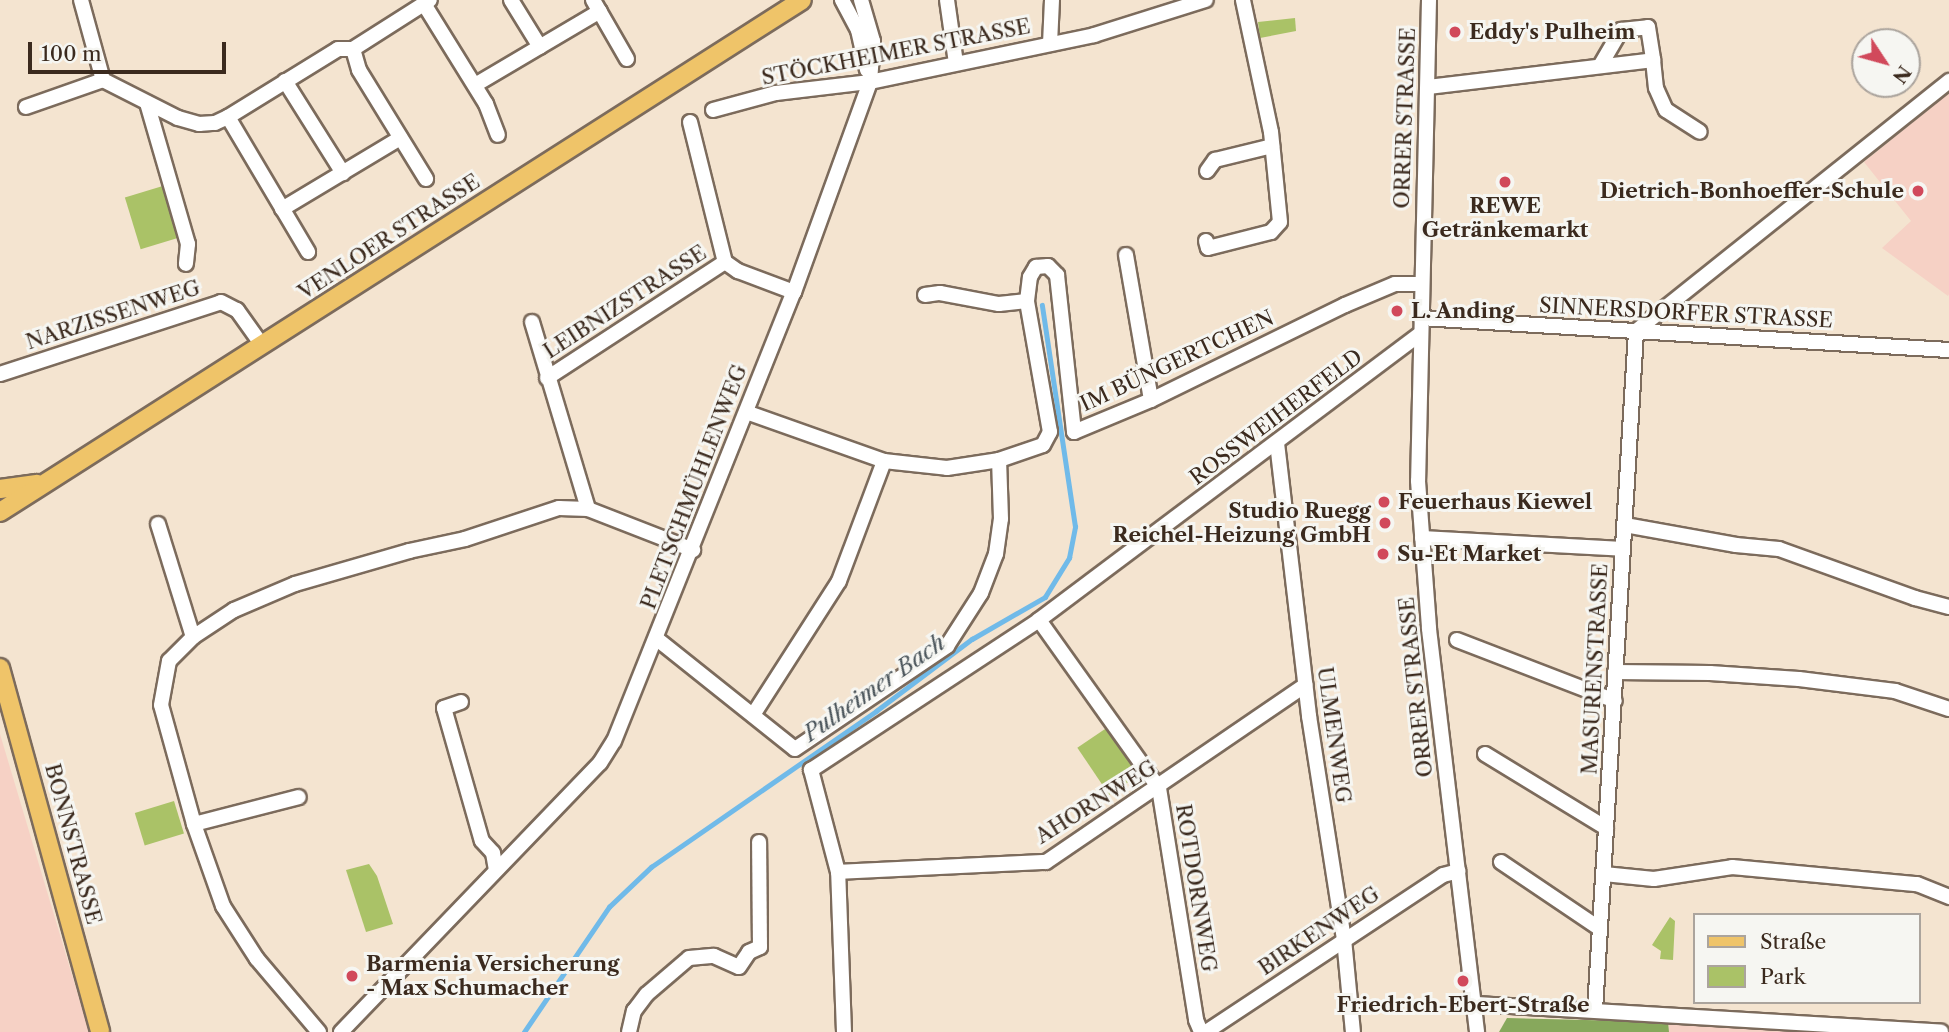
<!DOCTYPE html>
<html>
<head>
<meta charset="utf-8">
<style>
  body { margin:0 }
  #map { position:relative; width:1949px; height:1032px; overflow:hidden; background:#f4e4d0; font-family:"Libre Caslon Text",serif }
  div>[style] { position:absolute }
  .built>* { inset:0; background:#f6d1c5 }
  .green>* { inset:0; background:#aac267; transform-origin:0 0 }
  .forest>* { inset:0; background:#87a85c }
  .stream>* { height:4.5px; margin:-2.25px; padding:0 2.25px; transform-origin:2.25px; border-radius:2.25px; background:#70bae9 }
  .roads { filter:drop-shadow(2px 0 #7c6b5c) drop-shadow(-2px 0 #7c6b5c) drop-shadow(0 2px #7c6b5c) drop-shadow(0 -2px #7c6b5c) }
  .minor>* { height:14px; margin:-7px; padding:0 7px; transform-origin:7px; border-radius:7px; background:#fff }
  .major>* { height:18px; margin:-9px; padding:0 9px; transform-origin:9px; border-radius:9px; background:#efc469 }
  .dots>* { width:19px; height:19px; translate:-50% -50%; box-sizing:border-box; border:4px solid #f6f6f2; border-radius:50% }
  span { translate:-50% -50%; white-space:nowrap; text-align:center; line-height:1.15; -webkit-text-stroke:6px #f6f6f2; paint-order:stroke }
  .poi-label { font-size:21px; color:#3b2a1e; font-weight:700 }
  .left { translate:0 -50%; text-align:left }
  .right { translate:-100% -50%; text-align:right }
  .street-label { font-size:21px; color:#3b2a1e }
  .water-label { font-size:23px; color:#4b555b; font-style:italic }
  .legend { position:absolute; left:1693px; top:913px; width:228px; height:91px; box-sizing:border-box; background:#f6f6f2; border:2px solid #aba49d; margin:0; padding:9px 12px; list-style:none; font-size:21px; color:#3b2a1e }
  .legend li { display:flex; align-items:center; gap:14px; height:35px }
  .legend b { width:35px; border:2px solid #aba49d }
  .north { position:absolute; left:1851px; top:28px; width:70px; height:70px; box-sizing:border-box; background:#f6f6f2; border:2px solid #aba49d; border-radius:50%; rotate:126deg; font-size:19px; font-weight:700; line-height:28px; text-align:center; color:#3b2a1e }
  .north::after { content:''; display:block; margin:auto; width:24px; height:32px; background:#d1495b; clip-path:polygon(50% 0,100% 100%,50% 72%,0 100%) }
  .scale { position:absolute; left:28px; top:42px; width:198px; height:32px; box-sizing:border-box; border:4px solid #3b2a1e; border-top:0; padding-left:9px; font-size:21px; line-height:24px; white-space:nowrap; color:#3b2a1e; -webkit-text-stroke:5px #f6f6f2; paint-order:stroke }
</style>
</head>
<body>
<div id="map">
  <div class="built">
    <i style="clip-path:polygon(1949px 93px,1949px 294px,1948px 296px,1882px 248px,1911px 221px,1864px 162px)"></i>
    <i style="clip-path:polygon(0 734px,89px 1032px,0 1032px)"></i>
    <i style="clip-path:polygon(1668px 1022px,1822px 1032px,1669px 1032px)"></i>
  </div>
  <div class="green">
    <i style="clip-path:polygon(1295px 18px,1296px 31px,1260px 38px,1258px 22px)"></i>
    <i style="left:166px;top:185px;width:54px;height:43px;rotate:73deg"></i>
    <i style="left:1108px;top:727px;width:57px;height:37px;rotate:56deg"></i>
    <i style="left:174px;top:801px;width:34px;height:41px;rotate:73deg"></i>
    <i style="clip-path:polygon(369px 864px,377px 876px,393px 924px,366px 932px,346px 870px)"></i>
    <i style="clip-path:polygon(1670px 917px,1675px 921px,1673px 960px,1660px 959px,1661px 951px,1652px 945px)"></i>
  </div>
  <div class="forest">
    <i style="clip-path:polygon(1507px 1018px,1668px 1022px,1669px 1032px,1499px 1032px)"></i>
  </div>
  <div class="stream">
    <i style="left:524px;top:1032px;width:151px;rotate:-55.8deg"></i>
    <i style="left:609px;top:907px;width:58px;rotate:-43.6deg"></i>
    <i style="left:651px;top:867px;width:274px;rotate:-34.7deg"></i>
    <i style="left:876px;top:711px;width:120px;rotate:-36.9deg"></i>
    <i style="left:972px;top:639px;width:84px;rotate:-29.9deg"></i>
    <i style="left:1045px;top:597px;width:46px;rotate:-58.4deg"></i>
    <i style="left:1069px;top:558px;width:32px;rotate:-79deg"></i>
    <i style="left:1075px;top:527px;width:224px;rotate:-98.5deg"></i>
  </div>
  <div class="roads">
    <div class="minor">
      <i style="left:81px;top:0;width:83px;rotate:74.6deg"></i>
      <i style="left:103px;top:80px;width:84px;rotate:26.9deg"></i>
      <i style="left:178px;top:118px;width:22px;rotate:16deg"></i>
      <i style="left:199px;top:124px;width:16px;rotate:-4deg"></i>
      <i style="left:215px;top:123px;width:14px;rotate:-25deg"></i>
      <i style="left:228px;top:117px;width:129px;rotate:-31.7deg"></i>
      <i style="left:338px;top:49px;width:15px"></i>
      <i style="left:353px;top:49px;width:91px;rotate:-32.5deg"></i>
      <i style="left:511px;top:0;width:55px;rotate:58.3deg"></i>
      <i style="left:593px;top:0;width:68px;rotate:60deg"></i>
      <i style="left:842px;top:0;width:34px;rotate:62deg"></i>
      <i style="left:858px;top:30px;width:41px;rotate:77.3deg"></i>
      <i style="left:947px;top:0;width:64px;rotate:81.9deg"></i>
      <i style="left:1429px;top:0;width:481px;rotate:91.3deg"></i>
      <i style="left:1418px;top:481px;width:148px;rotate:85.7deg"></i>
      <i style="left:1429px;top:629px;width:406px;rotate:83.2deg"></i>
      <i style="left:424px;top:4px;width:118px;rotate:58.2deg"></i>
      <i style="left:486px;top:104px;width:33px;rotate:69deg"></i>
      <i style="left:1050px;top:44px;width:44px;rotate:-87.4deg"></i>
      <i style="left:353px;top:49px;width:22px;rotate:74deg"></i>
      <i style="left:359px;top:70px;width:128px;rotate:58.4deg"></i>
      <i style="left:1600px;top:66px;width:42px;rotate:-59.7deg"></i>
      <i style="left:1621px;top:30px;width:27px;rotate:-6deg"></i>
      <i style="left:1648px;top:27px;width:33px;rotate:81deg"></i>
      <i style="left:285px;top:81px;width:109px;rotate:57.8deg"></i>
      <i style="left:475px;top:85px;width:145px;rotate:-30.6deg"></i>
      <i style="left:1428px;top:87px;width:227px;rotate:-6.8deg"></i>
      <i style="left:1653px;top:60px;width:28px;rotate:84deg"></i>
      <i style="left:1656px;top:88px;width:24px;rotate:66deg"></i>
      <i style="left:1666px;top:110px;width:40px;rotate:32.9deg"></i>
      <i style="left:147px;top:103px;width:147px;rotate:73.8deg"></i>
      <i style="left:188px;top:244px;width:20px;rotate:96deg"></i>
      <i style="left:26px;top:107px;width:82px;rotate:-19.3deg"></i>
      <i style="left:713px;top:110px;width:65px;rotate:-15.1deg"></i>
      <i style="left:776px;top:93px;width:95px;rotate:-6.7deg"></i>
      <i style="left:870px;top:82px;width:229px;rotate:-11.8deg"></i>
      <i style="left:1094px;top:35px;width:117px;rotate:-17.4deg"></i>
      <i style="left:228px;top:117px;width:157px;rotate:59.3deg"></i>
      <i style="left:690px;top:122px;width:144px;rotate:76deg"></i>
      <i style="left:725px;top:262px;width:16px;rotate:35deg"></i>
      <i style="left:738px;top:271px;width:60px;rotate:20.6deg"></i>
      <i style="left:1207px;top:171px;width:14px;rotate:-54deg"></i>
      <i style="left:1215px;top:160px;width:59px;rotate:-13.8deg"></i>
      <i style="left:282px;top:209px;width:138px;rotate:-31deg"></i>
      <i style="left:1206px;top:241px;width:7px;rotate:74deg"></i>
      <i style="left:1208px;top:248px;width:65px;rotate:-14.3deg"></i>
      <i style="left:1271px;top:232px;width:13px;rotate:-48deg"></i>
      <i style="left:1280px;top:222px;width:90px;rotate:-95.7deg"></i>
      <i style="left:1271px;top:132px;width:135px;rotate:-102deg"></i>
      <i style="left:1126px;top:255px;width:147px;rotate:80.2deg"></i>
      <i style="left:925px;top:295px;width:15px;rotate:-8deg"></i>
      <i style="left:940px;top:293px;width:60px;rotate:10.6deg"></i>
      <i style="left:999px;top:304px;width:28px;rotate:-6deg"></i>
      <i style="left:1421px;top:318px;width:529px;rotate:3.47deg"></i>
      <i style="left:532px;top:322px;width:195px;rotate:73.3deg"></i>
      <i style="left:0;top:374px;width:232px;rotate:-18deg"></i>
      <i style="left:221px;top:302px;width:18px;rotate:27deg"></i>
      <i style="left:237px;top:310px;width:43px;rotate:54.5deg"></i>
      <i style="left:547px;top:378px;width:212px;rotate:-33.1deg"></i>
      <i style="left:746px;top:412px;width:146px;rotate:19.5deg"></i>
      <i style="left:884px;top:461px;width:63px;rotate:6.3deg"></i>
      <i style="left:947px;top:468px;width:53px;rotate:-8.7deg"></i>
      <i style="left:999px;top:460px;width:46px;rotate:-18.8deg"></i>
      <i style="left:1043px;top:445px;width:15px;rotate:-62deg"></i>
      <i style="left:1050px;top:432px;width:133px;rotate:-100deg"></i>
      <i style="left:1027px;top:301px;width:24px;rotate:-83deg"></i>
      <i style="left:1030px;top:277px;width:12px;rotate:-59deg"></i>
      <i style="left:1036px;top:267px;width:12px;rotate:-5deg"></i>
      <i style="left:1048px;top:266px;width:13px;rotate:45deg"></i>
      <i style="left:1057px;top:275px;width:158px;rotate:83.8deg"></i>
      <i style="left:1074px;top:432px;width:83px;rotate:-22.6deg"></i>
      <i style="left:1151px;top:400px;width:216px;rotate:-26.1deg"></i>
      <i style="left:1345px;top:305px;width:54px;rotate:-22.8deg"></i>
      <i style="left:1395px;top:284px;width:26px"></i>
      <i style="left:1277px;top:443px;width:275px;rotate:83.3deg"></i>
      <i style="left:1309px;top:716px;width:226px;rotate:81.1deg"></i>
      <i style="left:1344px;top:939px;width:93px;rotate:84.5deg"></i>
      <i style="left:158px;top:524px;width:118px;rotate:72.8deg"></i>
      <i style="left:1625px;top:525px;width:113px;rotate:10.2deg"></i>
      <i style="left:1736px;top:545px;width:43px;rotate:5.3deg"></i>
      <i style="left:1779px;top:549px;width:145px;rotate:19.8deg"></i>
      <i style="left:1915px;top:598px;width:35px;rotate:15deg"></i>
      <i style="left:1422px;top:538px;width:201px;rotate:3.1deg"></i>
      <i style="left:1039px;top:620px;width:206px;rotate:54.5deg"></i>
      <i style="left:1159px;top:788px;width:235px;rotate:80.9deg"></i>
      <i style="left:1196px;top:1020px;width:13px;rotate:67deg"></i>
      <i style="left:657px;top:639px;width:176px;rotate:38.6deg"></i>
      <i style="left:795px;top:749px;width:184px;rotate:-34.1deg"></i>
      <i style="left:947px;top:646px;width:63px;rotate:-57.3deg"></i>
      <i style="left:981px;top:593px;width:42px;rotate:-69deg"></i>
      <i style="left:996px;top:554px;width:35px;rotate:-82deg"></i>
      <i style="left:1001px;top:519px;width:59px;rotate:-91.9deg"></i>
      <i style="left:1457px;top:640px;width:169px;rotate:21.1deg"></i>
      <i style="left:1615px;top:672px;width:95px;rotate:0.6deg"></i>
      <i style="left:1710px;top:673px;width:89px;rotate:3.9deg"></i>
      <i style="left:1799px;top:679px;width:97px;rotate:7.1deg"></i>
      <i style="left:1895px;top:691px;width:57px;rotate:18.4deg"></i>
      <i style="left:461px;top:702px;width:18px;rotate:161deg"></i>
      <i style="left:444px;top:708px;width:138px;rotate:74.1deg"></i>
      <i style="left:482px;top:841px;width:16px;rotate:47deg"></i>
      <i style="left:493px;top:853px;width:17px;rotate:80deg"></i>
      <i style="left:753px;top:715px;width:159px;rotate:-57.3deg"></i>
      <i style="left:839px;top:581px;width:128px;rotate:-69.4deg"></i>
      <i style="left:1485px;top:754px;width:142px;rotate:31.4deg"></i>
      <i style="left:194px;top:824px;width:108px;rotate:-14.4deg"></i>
      <i style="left:1501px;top:862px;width:118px;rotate:34deg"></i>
      <i style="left:838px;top:872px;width:208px;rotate:-2.8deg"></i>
      <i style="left:1046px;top:862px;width:314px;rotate:-34.3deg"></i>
      <i style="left:1604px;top:874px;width:50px;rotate:5.7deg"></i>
      <i style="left:1654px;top:879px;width:79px;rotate:-8.7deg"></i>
      <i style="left:1732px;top:867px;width:186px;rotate:5.3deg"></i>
      <i style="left:1917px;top:884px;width:35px;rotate:22deg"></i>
      <i style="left:1475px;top:1004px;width:467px;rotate:3.4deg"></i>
      <i style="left:1595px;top:1010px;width:680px;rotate:-86.54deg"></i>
      <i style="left:1636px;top:331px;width:401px;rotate:-38.6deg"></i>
      <i style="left:319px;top:1032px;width:96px;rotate:-130.3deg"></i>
      <i style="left:257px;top:959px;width:63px;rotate:-122.7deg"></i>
      <i style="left:223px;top:906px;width:87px;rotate:-109.5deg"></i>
      <i style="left:194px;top:824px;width:123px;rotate:-105.5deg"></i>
      <i style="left:161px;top:705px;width:45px;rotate:-79.7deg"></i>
      <i style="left:169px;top:661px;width:34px;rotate:-45deg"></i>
      <i style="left:193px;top:637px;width:49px;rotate:-33.4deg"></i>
      <i style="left:234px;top:610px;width:66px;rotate:-23.1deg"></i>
      <i style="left:295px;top:584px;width:119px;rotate:-16.1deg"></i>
      <i style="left:409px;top:551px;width:57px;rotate:-12.1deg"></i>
      <i style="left:465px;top:539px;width:99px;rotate:-18.3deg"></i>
      <i style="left:559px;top:508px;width:29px;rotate:2deg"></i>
      <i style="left:588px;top:509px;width:113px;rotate:21.3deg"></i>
      <i style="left:341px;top:1032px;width:373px;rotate:-46.1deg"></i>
      <i style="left:600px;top:763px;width:26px;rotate:-58deg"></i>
      <i style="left:614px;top:741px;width:484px;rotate:-68.2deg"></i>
      <i style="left:794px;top:292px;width:223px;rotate:-70.1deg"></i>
      <i style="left:870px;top:82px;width:41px;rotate:-85.8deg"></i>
      <i style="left:873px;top:41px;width:43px;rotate:-106.3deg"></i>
      <i style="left:629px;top:1032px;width:22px;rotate:-77deg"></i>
      <i style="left:634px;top:1011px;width:21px;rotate:-53deg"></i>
      <i style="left:647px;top:994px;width:55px;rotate:-40.6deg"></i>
      <i style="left:689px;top:958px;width:25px;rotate:-5deg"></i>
      <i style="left:714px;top:956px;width:27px;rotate:24deg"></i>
      <i style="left:739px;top:967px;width:18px;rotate:-56deg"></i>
      <i style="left:749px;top:952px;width:12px;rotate:-24deg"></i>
      <i style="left:760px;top:947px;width:105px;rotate:-90.5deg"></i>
      <i style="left:844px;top:1032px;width:160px;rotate:-92.1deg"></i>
      <i style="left:838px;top:872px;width:106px;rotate:-104.8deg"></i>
      <i style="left:811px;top:770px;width:273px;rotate:-33.3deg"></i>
      <i style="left:1039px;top:620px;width:475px;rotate:-36.9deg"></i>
      <i style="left:1206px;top:1032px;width:284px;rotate:-33.5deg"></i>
      <i style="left:1443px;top:875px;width:16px;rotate:-14deg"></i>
    </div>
    <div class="major">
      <i style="left:0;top:489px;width:37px;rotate:-8deg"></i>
      <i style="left:0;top:512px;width:951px;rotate:-32.55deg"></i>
      <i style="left:0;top:668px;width:377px;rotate:74.6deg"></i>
    </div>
  </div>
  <div class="dots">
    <i style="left:1455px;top:32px;background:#d1495b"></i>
    <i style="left:1505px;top:182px;background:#d1495b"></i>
    <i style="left:1918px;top:191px;background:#d1495b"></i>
    <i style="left:1397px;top:311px;background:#d1495b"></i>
    <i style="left:1384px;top:502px;background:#d1495b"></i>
    <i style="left:1385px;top:523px;background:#d1495b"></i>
    <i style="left:1383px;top:554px;background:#d1495b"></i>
    <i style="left:352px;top:976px;background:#d1495b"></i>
    <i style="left:1463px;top:981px;background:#d1495b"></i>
  </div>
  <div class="poi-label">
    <span class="left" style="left:1469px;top:32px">Eddy's Pulheim</span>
    <span class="right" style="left:1904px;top:191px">Dietrich-Bonhoeffer-Schule</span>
    <span style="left:1505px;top:218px">REWE<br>Getränkemarkt</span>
    <span class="left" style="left:1411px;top:311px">L. Anding</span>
    <span class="left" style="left:1398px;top:502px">Feuerhaus Kiewel</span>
    <span class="right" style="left:1371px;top:523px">Studio Ruegg<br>Reichel-Heizung GmbH</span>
    <span class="left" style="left:1397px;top:554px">Su-Et Market</span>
    <span class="left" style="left:366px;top:976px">Barmenia Versicherung<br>- Max Schumacher</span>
    <span style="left:1463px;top:1005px">Friedrich-Ebert-Straße</span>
  </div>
  <div class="street-label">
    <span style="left:896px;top:52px;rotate:-11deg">STÖCKHEIMER STRASSE</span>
    <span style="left:1405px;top:118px;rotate:-88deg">ORRER STRASSE</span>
    <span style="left:389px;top:237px;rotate:-33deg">VENLOER STRASSE</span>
    <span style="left:625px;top:302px;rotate:-33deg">LEIBNIZSTRASSE</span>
    <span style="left:1686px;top:313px;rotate:3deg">SINNERSDORFER STRASSE</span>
    <span style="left:113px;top:315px;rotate:-18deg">NARZISSENWEG</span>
    <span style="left:1177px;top:361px;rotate:-25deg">IM BÜNGERTCHEN</span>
    <span style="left:1276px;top:417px;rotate:-37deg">ROSSWEIHERFELD</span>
    <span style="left:694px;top:487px;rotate:-69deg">PLETSCHMÜHLENWEG</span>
    <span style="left:1595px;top:669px;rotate:-87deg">MASURENSTRASSE</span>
    <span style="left:1416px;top:687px;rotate:-96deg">ORRER STRASSE</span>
    <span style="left:1334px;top:735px;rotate:82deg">ULMENWEG</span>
    <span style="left:1096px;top:802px;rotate:-32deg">AHORNWEG</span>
    <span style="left:73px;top:844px;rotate:75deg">BONNSTRASSE</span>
    <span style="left:1196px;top:888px;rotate:81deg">ROTDORNWEG</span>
    <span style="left:1319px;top:931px;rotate:-34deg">BIRKENWEG</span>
  </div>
  <div class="water-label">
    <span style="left:874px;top:688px;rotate:-35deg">Pulheimer Bach</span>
  </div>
  <ul class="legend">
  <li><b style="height:9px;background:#efc469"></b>Straße</li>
  <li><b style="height:19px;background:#aac267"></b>Park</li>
  </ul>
  <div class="north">N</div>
  <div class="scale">100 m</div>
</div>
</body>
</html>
